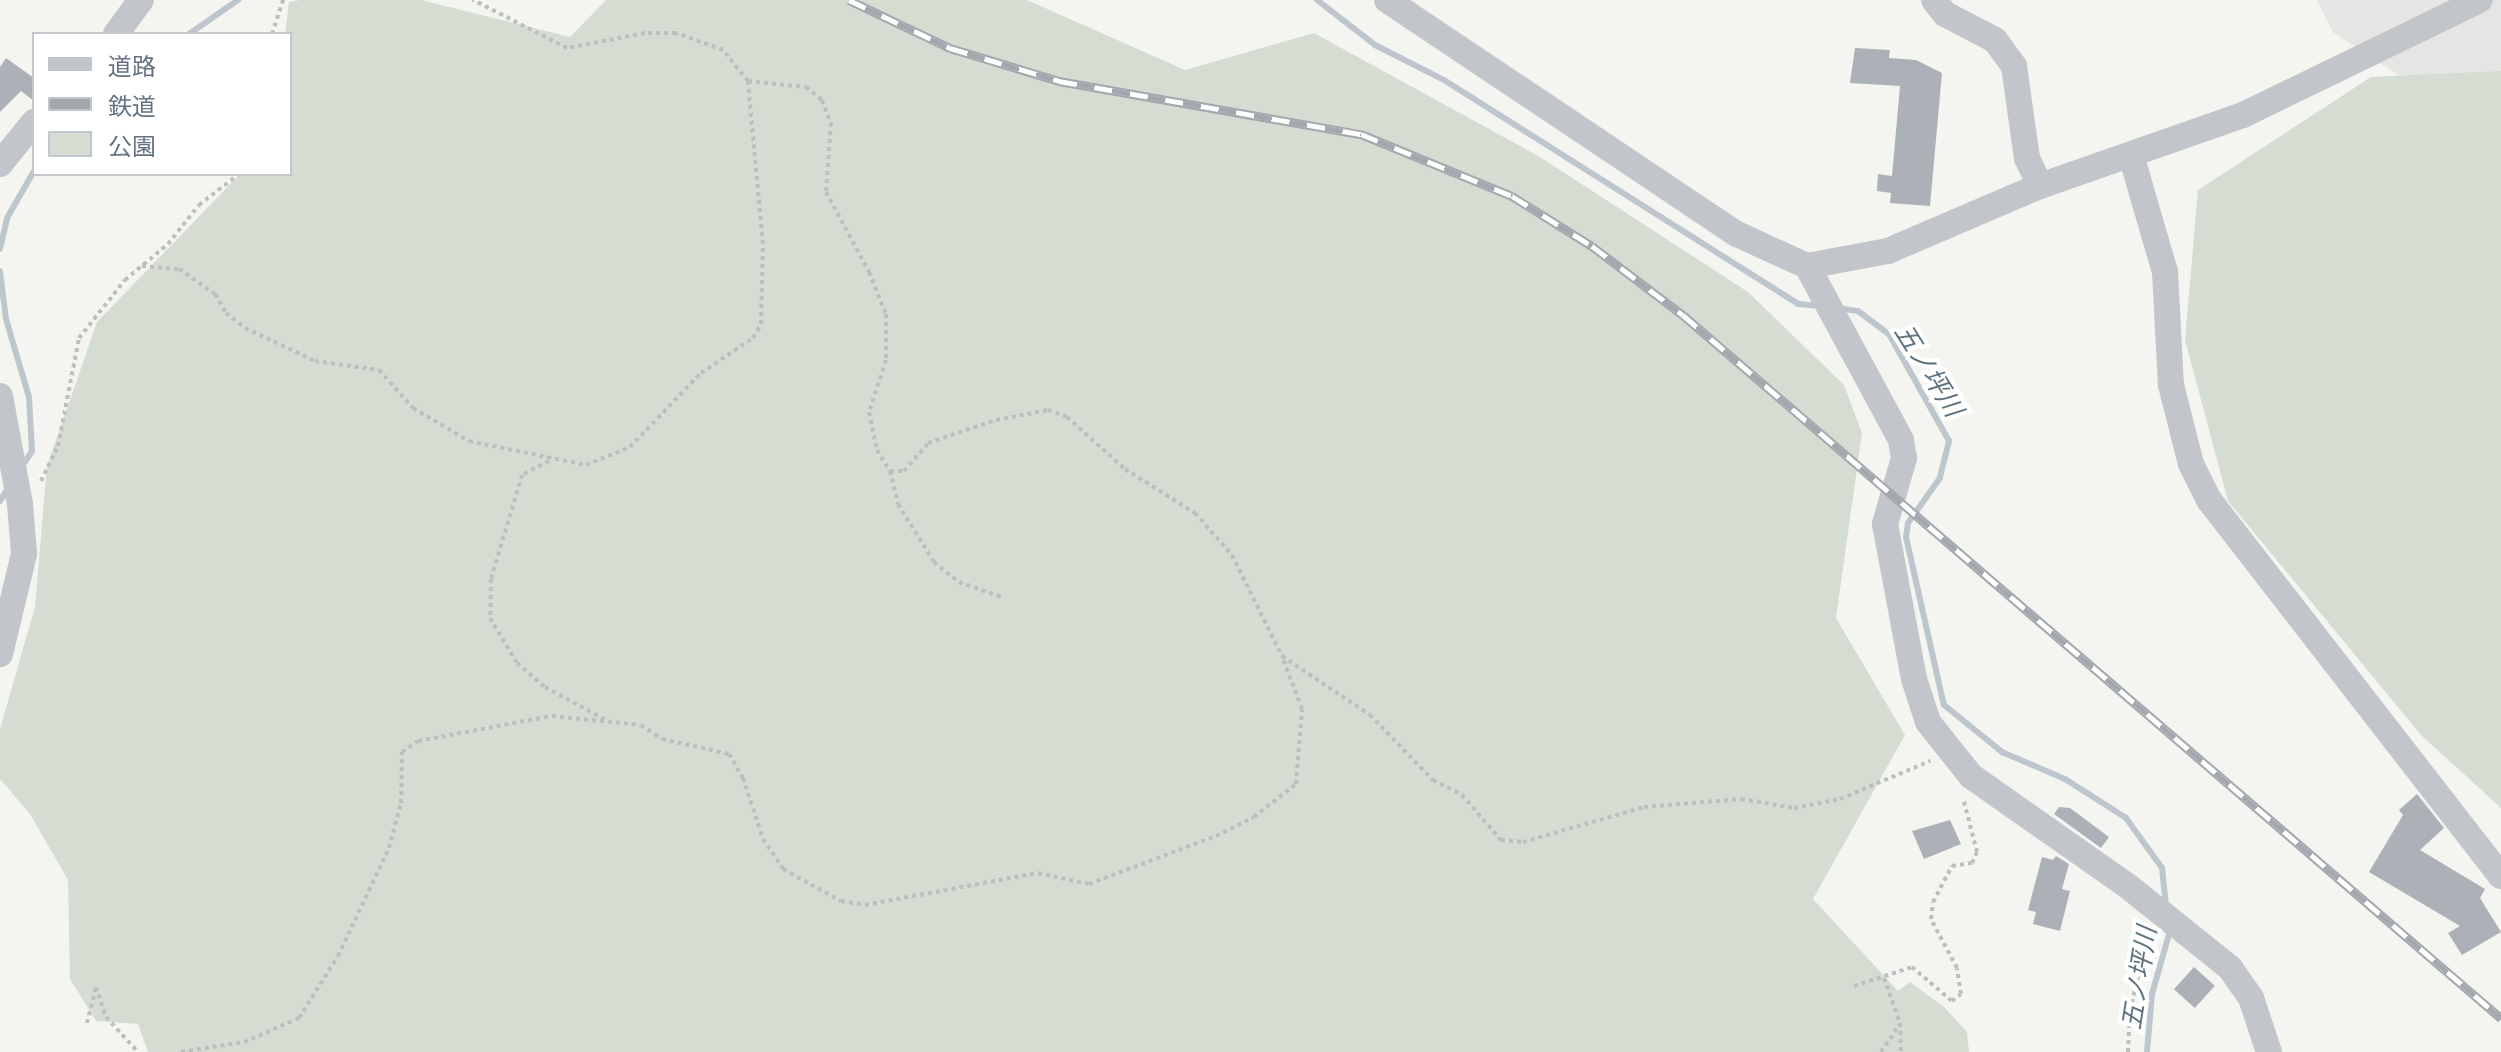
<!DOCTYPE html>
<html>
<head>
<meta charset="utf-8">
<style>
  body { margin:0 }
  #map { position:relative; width:2501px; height:1052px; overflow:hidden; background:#f4f5f1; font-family:Ubuntu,"Noto Sans JP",sans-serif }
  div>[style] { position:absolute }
  .built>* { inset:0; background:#e5e6e4 }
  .green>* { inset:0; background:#d5dcd2 }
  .stream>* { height:6px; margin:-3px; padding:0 3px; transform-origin:3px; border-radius:3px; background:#bdc6cc }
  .building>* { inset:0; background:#abb1b7; transform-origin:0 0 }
  .path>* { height:4px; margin-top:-2px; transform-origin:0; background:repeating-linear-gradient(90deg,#bcbec0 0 4px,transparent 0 8px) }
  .minor>* { height:26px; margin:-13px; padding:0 13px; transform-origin:13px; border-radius:13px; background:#c2c5c9 }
  .rail>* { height:9px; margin-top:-4.5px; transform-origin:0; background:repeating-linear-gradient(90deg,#fff 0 18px,#a3a8ae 0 36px); box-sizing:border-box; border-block:2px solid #a3a8ae }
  span { translate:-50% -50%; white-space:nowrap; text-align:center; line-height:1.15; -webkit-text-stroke:8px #fff; paint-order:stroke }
  .water-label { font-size:26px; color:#5f737f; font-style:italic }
  .legend { position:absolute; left:32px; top:32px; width:260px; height:144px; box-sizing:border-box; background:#fff; border:2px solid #c1c7cd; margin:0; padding:10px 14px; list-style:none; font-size:24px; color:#647282 }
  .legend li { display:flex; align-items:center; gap:16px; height:40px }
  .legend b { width:40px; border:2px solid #c1c7cd }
</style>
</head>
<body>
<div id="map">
  <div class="built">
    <i style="clip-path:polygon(2317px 0,2501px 0,2501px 143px,2333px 32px)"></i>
  </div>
  <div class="green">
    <i style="clip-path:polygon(300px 0,421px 0,570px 37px,606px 0,1027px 0,1185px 70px,1314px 33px,1540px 157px,1748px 292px,1844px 385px,1862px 433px,1836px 618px,1905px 735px,1813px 899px,1898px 991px,1910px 982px,1944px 1007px,1967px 1032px,1969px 1052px,148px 1052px,138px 1024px,96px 1021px,70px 979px,68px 880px,30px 814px,0 779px,0 729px,35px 607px,47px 466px,97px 322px,240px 174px,290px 174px,290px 34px,285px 34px,289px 2px)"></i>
    <i style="clip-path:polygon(2501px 71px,2501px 808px,2421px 735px,2228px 501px,2185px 340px,2198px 190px,2371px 77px)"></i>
  </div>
  <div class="stream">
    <i style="left:1317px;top:0;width:73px;rotate:37.8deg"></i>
    <i style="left:1375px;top:45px;width:77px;rotate:26.9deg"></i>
    <i style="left:1444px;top:80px;width:419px;rotate:32.3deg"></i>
    <i style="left:1798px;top:304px;width:21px;rotate:5deg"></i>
    <i style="left:189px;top:34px;width:60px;rotate:-34.8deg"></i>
    <i style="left:0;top:249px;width:32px;rotate:-77deg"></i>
    <i style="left:7px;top:218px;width:54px;rotate:-60.1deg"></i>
    <i style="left:0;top:271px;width:48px;rotate:82.9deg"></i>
    <i style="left:6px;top:319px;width:81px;rotate:73.6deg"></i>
    <i style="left:29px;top:397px;width:54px;rotate:86.8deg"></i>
    <i style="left:32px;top:451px;width:20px;rotate:123deg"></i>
    <i style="left:1838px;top:308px;width:20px;rotate:9deg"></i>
    <i style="left:1858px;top:311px;width:39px;rotate:37deg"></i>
    <i style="left:1889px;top:334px;width:123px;rotate:60.7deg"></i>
    <i style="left:1949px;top:441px;width:38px;rotate:104deg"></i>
    <i style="left:1940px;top:478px;width:55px;rotate:125.4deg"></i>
    <i style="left:1908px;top:523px;width:14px;rotate:98deg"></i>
    <i style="left:1906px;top:537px;width:172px;rotate:77.3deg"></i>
    <i style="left:1944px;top:705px;width:75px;rotate:39deg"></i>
    <i style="left:2002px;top:752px;width:69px;rotate:23.2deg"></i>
    <i style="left:2065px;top:779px;width:72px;rotate:32.6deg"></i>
    <i style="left:2126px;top:818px;width:62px;rotate:54.2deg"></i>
    <i style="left:2162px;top:868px;width:36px;rotate:84deg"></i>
    <i style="left:0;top:501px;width:17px;rotate:-57deg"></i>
    <i style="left:2147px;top:1052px;width:58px;rotate:-85.1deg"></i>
    <i style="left:2152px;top:994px;width:66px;rotate:-74.1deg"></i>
  </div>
  <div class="building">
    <i style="clip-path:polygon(1855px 48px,1890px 50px,1889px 58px,1916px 60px,1942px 73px,1930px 206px,1890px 203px,1891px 193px,1877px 191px,1878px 174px,1892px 176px,1900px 86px,1850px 83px)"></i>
    <i style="clip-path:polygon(6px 58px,34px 78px,34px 101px,21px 91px,0 112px,0 67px)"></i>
    <i style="clip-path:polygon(2417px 794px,2444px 828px,2420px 850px,2485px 889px,2480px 898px,2501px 932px,2462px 955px,2448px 933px,2460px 926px,2369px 872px,2403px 815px,2399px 810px)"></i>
    <i style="clip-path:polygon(2059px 807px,2070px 808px,2109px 837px,2101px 848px,2054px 814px)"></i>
    <i style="clip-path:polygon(1950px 820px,1961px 844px,1924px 859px,1912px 831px)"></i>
    <i style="clip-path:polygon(2056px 856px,2069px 864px,2062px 889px,2070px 891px,2060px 931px,2033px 924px,2036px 912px,2028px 910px,2042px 857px,2053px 860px)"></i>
    <i style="left:2194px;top:967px;width:28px;height:30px;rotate:42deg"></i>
  </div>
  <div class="path">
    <i style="left:272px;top:34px;width:36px;rotate:-72deg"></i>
    <i style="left:748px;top:81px;width:58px;rotate:5.9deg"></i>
    <i style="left:806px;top:87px;width:21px;rotate:39deg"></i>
    <i style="left:822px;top:100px;width:25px;rotate:69deg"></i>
    <i style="left:831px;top:123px;width:69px;rotate:94.1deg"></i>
    <i style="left:826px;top:192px;width:91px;rotate:61.7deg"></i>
    <i style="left:869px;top:272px;width:45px;rotate:68deg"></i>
    <i style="left:886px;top:314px;width:46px;rotate:90deg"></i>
    <i style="left:886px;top:360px;width:55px;rotate:108.1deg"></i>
    <i style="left:869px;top:412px;width:39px;rotate:78deg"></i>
    <i style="left:877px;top:450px;width:25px;rotate:58deg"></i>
    <i style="left:890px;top:471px;width:14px"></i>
    <i style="left:904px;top:471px;width:37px;rotate:-49deg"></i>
    <i style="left:928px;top:443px;width:72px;rotate:-18.7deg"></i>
    <i style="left:996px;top:420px;width:53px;rotate:-10.9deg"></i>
    <i style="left:1048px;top:410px;width:20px;rotate:20deg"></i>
    <i style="left:1067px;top:417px;width:78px;rotate:41.9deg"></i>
    <i style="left:1125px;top:469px;width:83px;rotate:32.2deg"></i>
    <i style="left:1195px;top:513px;width:56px;rotate:48.6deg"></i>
    <i style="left:1232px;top:555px;width:113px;rotate:63.7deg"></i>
    <i style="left:1282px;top:656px;width:106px;rotate:33.8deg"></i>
    <i style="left:1370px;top:715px;width:91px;rotate:45.9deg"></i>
    <i style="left:1433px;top:780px;width:33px;rotate:27deg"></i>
    <i style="left:1462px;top:795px;width:60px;rotate:49.1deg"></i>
    <i style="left:1501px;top:840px;width:22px;rotate:5deg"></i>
    <i style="left:1523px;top:842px;width:126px;rotate:-16.1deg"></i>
    <i style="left:1644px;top:807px;width:97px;rotate:-4.7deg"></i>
    <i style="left:1741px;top:799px;width:54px;rotate:9.6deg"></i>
    <i style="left:1794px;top:808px;width:47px;rotate:-11.1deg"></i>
    <i style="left:1840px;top:799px;width:98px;rotate:-22.9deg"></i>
    <i style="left:142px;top:266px;width:37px;rotate:5deg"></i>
    <i style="left:179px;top:269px;width:44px;rotate:34.8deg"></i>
    <i style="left:215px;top:294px;width:22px;rotate:60deg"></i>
    <i style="left:226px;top:313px;width:24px;rotate:38deg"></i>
    <i style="left:245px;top:328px;width:77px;rotate:25.2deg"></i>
    <i style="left:315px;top:361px;width:65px;rotate:8deg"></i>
    <i style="left:379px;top:370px;width:51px;rotate:48.2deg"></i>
    <i style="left:413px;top:408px;width:65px;rotate:30.5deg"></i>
    <i style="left:469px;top:441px;width:119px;rotate:11.6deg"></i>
    <i style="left:586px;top:465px;width:48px;rotate:-22.2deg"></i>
    <i style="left:630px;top:447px;width:103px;rotate:-46.2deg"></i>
    <i style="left:701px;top:373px;width:63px;rotate:-33.9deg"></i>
    <i style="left:753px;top:338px;width:16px;rotate:-60deg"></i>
    <i style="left:761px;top:324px;width:80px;rotate:-88.6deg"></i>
    <i style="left:763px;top:244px;width:164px;rotate:-95.3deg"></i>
    <i style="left:748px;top:81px;width:40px;rotate:-129deg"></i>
    <i style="left:723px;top:50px;width:50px;rotate:-160.1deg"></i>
    <i style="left:676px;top:33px;width:31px;rotate:180deg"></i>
    <i style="left:645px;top:33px;width:79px;rotate:169.1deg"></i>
    <i style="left:567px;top:48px;width:106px;rotate:-152.9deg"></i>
    <i style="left:549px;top:461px;width:30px;rotate:153deg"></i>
    <i style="left:522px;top:475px;width:109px;rotate:106.6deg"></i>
    <i style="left:491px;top:579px;width:39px;rotate:91deg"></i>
    <i style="left:490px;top:618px;width:52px;rotate:59deg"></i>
    <i style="left:517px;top:663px;width:37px;rotate:41deg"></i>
    <i style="left:545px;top:687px;width:72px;rotate:28.4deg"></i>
    <i style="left:890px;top:471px;width:34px;rotate:76deg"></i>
    <i style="left:898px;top:504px;width:68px;rotate:58.2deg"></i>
    <i style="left:934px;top:562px;width:32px;rotate:39deg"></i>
    <i style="left:959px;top:582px;width:48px;rotate:19.6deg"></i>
    <i style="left:41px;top:481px;width:39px;rotate:-64deg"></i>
    <i style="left:58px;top:446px;width:110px;rotate:-79deg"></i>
    <i style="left:79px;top:338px;width:74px;rotate:-51.6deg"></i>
    <i style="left:125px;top:280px;width:56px;rotate:-39.9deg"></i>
    <i style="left:168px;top:244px;width:50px;rotate:-51.5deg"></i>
    <i style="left:199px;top:205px;width:51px;rotate:-37.8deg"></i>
    <i style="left:1884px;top:978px;width:48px;rotate:70.4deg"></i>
    <i style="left:1900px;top:1023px;width:29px;rotate:88deg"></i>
    <i style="left:1854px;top:986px;width:61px;rotate:-18.1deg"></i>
    <i style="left:1912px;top:967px;width:52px;rotate:40.4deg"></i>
    <i style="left:1952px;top:1001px;width:11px;rotate:-38deg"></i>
    <i style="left:1961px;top:994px;width:26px;rotate:-99deg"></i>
    <i style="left:1957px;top:968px;width:55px;rotate:-118deg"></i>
    <i style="left:1931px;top:919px;width:17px;rotate:-83deg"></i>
    <i style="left:1933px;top:902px;width:41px;rotate:-62.2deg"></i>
    <i style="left:1952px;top:866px;width:20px;rotate:-9deg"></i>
    <i style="left:1972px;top:863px;width:12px;rotate:-66deg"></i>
    <i style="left:1977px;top:852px;width:56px;rotate:-104.5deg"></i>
    <i style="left:87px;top:1023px;width:37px;rotate:-76deg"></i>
    <i style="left:96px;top:987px;width:32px;rotate:72deg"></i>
    <i style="left:106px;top:1017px;width:47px;rotate:47.6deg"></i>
    <i style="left:181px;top:1052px;width:64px;rotate:-9deg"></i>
    <i style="left:244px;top:1042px;width:60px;rotate:-23.6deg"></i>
    <i style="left:299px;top:1018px;width:73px;rotate:-57.8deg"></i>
    <i style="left:338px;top:956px;width:119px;rotate:-64.7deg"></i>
    <i style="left:389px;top:848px;width:47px;rotate:-75.1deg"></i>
    <i style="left:401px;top:803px;width:51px;rotate:-88.9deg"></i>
    <i style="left:402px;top:752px;width:19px;rotate:-35deg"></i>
    <i style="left:418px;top:741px;width:136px;rotate:-10.6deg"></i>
    <i style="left:552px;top:716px;width:89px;rotate:5.8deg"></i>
    <i style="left:641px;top:725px;width:25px;rotate:34deg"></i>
    <i style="left:662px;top:739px;width:69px;rotate:12.6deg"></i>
    <i style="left:729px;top:754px;width:28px;rotate:60deg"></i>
    <i style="left:743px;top:778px;width:64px;rotate:71.8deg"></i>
    <i style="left:763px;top:839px;width:36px;rotate:56deg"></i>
    <i style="left:783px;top:869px;width:66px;rotate:28.9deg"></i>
    <i style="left:841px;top:901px;width:24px;rotate:9deg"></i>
    <i style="left:865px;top:905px;width:176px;rotate:-10.5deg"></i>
    <i style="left:1038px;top:873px;width:52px;rotate:12.2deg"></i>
    <i style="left:1089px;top:884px;width:136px;rotate:-20.7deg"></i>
    <i style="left:1216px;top:836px;width:42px;rotate:-26.6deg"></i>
    <i style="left:1254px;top:817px;width:53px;rotate:-38.2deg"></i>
    <i style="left:1296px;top:784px;width:75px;rotate:-85.4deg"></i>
    <i style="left:1302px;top:709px;width:53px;rotate:-110.8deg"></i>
    <i style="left:1881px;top:1052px;width:32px;rotate:-56deg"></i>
    <i style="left:2128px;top:1052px;width:41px;rotate:-87.2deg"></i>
    <i style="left:2130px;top:1011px;width:80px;rotate:-77deg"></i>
  </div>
  <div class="minor">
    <i style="left:1387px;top:0;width:421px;rotate:33.8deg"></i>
    <i style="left:1737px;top:234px;width:77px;rotate:24.6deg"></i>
    <i style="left:1807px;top:266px;width:82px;rotate:-10.5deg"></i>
    <i style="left:1888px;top:251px;width:165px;rotate:-23.2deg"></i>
    <i style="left:2040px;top:186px;width:215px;rotate:-19.3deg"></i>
    <i style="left:2243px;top:115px;width:263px;rotate:-25.9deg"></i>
    <i style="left:1934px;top:0;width:18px;rotate:52deg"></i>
    <i style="left:1945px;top:14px;width:56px;rotate:27.5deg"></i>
    <i style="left:1995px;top:40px;width:32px;rotate:54deg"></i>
    <i style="left:2014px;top:66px;width:93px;rotate:82deg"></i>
    <i style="left:2027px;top:158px;width:31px;rotate:65deg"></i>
    <i style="left:116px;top:34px;width:42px;rotate:-53.7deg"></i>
    <i style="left:2131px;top:155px;width:122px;rotate:73.8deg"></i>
    <i style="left:2165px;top:272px;width:113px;rotate:87deg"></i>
    <i style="left:2171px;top:385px;width:81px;rotate:75.8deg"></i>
    <i style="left:2191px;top:464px;width:40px;rotate:63.4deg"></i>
    <i style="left:2209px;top:500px;width:476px;rotate:52.2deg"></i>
    <i style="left:0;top:164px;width:54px;rotate:-51deg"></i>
    <i style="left:1807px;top:266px;width:198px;rotate:61.6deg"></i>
    <i style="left:1901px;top:440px;width:18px;rotate:81deg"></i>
    <i style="left:1904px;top:458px;width:69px;rotate:106.1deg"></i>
    <i style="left:1885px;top:524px;width:158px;rotate:79.4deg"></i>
    <i style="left:1914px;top:679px;width:45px;rotate:72deg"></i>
    <i style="left:1928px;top:722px;width:69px;rotate:51.5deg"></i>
    <i style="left:1971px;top:776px;width:193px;rotate:35.1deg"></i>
    <i style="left:2129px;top:887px;width:129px;rotate:38.7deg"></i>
    <i style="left:2230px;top:968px;width:37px;rotate:55deg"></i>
    <i style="left:2251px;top:998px;width:57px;rotate:71.6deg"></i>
    <i style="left:0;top:396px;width:110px;rotate:79.5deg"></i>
    <i style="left:20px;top:504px;width:50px;rotate:85.4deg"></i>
    <i style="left:24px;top:554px;width:103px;rotate:103.5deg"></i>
  </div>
  <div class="rail">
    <i style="left:849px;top:0;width:112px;rotate:25.4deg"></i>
    <i style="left:950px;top:48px;width:114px;rotate:16.8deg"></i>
    <i style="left:1059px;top:81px;width:307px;rotate:10deg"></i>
    <i style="left:1361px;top:134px;width:163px;rotate:22.3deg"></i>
    <i style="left:1512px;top:196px;width:94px;rotate:32deg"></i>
    <i style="left:1592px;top:246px;width:114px;rotate:37.2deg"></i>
    <i style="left:1683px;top:315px;width:1079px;rotate:40.68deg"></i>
  </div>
  <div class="water-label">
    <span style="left:1929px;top:370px;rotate:58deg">五ノ坪川</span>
    <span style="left:2139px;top:978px;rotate:-81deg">五ノ坪川</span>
  </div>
  <ul class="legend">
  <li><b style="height:10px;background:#c2c5c9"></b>道路</li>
  <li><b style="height:10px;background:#a3a8ae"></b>鉄道</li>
  <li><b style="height:22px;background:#d5dcd2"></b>公園</li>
  </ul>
</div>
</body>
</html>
